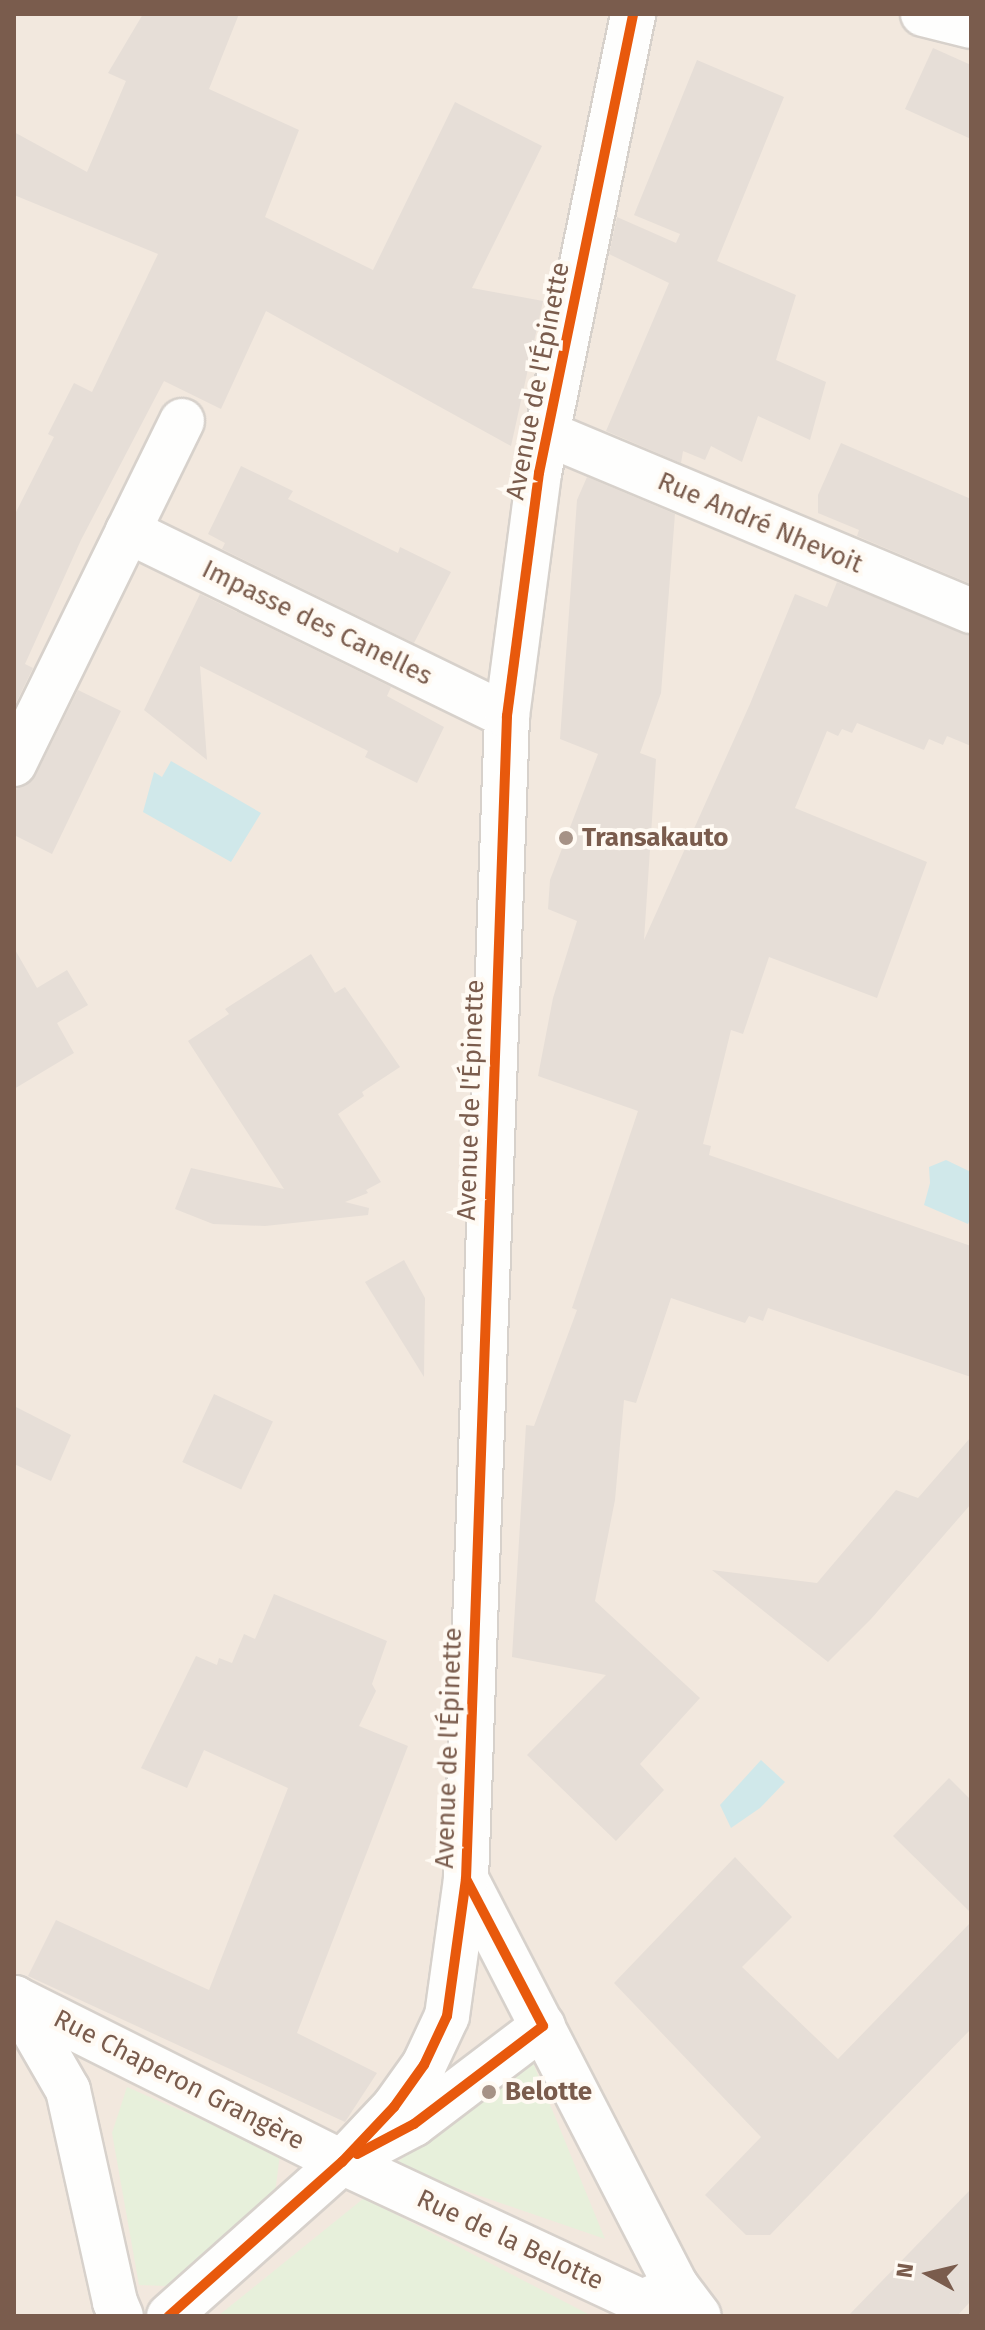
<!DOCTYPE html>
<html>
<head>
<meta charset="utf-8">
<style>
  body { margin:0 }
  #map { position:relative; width:985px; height:2330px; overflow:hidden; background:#f9f5f0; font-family:"Fira Sans",sans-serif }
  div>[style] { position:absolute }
  .residential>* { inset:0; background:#f2e8de; transform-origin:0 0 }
  .green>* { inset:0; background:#e7f0db }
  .water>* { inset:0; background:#d0e8ea }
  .building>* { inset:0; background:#e6ded7; transform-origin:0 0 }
  .roads { filter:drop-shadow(2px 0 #d7d1cb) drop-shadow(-2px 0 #d7d1cb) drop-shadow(0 2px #d7d1cb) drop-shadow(0 -2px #d7d1cb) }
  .street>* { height:44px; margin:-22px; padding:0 22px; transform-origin:22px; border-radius:22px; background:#fefefd }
  .secondary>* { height:44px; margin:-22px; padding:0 22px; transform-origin:22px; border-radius:22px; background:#fefefd }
  .cycleway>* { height:10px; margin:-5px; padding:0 5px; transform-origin:5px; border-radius:5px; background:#e8590c }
  .dots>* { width:22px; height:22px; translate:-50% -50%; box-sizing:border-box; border:4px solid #fffaf3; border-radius:50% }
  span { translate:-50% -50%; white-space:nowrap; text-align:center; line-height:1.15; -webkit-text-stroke:8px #fffaf3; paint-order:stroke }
  .street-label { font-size:26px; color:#7a5c4d }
  .poi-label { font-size:26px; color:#7a5c4d; font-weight:700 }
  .left { translate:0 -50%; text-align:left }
  .frame { position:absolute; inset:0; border:16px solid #7a5c4d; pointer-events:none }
  .north { position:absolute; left:889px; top:2234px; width:80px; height:80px; -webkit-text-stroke:6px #fffaf3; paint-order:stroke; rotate:278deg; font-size:22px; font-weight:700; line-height:32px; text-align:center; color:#7a5c4d }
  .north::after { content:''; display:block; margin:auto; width:28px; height:36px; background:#7a5c4d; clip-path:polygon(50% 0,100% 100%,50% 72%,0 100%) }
</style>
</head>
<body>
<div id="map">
  <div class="residential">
    <i style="left:14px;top:14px;width:957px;height:2302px"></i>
  </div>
  <div class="green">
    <i style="clip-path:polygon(529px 2053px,605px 2239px,393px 2166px)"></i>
    <i style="clip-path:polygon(127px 2087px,280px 2154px,275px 2193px,168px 2286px,139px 2285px,112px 2133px)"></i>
    <i style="clip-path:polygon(364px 2198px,592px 2316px,218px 2316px)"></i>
  </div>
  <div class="water">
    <i style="clip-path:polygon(171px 761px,261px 813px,231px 862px,143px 812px,154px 772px,162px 777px)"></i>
    <i style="clip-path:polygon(946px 1160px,971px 1172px,971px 1217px,968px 1224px,924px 1205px,930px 1183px,929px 1167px)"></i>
    <i style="clip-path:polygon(761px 1760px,785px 1782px,760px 1808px,731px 1828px,720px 1805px)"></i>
  </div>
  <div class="building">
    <i style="clip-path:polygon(143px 14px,239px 14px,209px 89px,299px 130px,265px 217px,373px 270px,455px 102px,542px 146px,472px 288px,543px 301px,511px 446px,266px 311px,221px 409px,164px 381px,81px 540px,25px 664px,33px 668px,14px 707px,14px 516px,54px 437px,48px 434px,74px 383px,92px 392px,158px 254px,14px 195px,14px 132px,87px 172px,126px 81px,108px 73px)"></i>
    <i style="clip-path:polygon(933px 48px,971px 65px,971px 139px,905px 109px)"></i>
    <i style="clip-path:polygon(697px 60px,784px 97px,717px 261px,796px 295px,776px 360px,826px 382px,810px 440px,758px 416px,742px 462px,711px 446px,705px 460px,683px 451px,681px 463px,606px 431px,669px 283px,609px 254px,617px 217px,676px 243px,680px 234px,634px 215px)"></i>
    <i style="clip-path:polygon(841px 443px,971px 499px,971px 584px,857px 536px,859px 530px,818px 513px,818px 495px)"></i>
    <i style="clip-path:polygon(241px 466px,293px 491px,288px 499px,398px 553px,400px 547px,451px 572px,414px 643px,222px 549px,225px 543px,208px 534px)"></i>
    <i style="clip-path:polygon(587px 477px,675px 514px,661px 693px,640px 753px,656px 759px,644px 940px,750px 704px,795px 594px,827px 607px,837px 582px,971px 635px,971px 746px,947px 736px,943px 745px,929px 739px,924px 750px,857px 723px,852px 733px,842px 729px,838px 736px,827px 731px,795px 808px,927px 862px,877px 998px,769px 957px,743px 1034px,731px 1030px,703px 1144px,711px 1146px,709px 1155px,971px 1246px,971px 1377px,768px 1308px,763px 1321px,749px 1316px,745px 1323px,671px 1298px,636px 1403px,624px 1400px,615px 1500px,595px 1601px,700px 1698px,640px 1764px,664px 1790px,616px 1841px,527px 1755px,606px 1675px,512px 1657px,526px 1425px,534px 1426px,577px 1310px,572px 1308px,638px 1111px,538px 1076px,553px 998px,577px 921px,548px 909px,550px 880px,598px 754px,560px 739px,577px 500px)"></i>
    <i style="clip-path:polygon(200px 594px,391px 687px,387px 696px,444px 727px,417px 783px,365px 757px,368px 751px,200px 666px,207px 760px,144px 710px)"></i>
    <i style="clip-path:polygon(78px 690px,121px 711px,52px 854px,14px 835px,14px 789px,27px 785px,36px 775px)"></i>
    <i style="clip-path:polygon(14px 948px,37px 988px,67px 970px,88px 1005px,57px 1023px,74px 1053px,14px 1089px)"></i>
    <i style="clip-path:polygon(311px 954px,335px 993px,345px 987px,400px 1067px,362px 1092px,364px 1096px,338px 1114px,381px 1182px,366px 1190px,368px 1193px,345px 1202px,369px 1208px,368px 1215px,265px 1226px,213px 1224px,175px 1209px,191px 1168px,284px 1189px,188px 1041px,229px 1014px,225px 1009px)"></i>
    <i style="clip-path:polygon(404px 1260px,425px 1298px,424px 1377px,365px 1282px)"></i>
    <i style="left:214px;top:1394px;width:65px;height:75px;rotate:25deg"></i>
    <i style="clip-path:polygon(14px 1406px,71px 1435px,51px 1481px,14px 1464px)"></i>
    <i style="clip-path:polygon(971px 1437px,971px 1504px,871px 1619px,828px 1662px,712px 1570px,817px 1583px,896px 1490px,918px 1498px)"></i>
    <i style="clip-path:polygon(274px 1594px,387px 1641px,372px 1684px,376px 1691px,359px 1726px,408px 1746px,297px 2033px,377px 2073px,345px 2122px,28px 1976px,56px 1920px,209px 1990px,288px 1788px,204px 1750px,187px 1788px,141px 1768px,196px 1656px,217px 1665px,219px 1658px,232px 1663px,244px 1634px,255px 1639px)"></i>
    <i style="clip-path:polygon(949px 1778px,971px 1800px,971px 1913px,893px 1836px)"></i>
    <i style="clip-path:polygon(735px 1857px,792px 1917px,742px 1967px,838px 2059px,971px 1922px,971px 2029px,770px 2235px,746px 2235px,705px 2195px,761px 2137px,614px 1983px)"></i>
    <i style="clip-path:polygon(971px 2189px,971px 2301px,957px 2316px,848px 2316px)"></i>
  </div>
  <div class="roads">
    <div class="street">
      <i style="left:923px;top:14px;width:49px;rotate:14deg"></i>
      <i style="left:182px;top:421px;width:123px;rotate:116.1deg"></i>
      <i style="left:128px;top:531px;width:422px;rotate:26deg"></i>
      <i style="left:548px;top:434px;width:459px;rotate:22.7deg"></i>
      <i style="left:14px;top:764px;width:259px;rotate:-63.9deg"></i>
      <i style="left:466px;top:1879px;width:459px;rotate:62.7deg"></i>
      <i style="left:677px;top:2287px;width:36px;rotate:53deg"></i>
      <i style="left:14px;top:1998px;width:367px;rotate:26.6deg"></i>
      <i style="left:342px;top:2162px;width:331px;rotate:25deg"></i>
      <i style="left:642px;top:2302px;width:38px;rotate:-23deg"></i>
      <i style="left:15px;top:1998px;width:106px;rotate:60.1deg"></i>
      <i style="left:68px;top:2090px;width:217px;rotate:77.5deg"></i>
      <i style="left:115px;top:2302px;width:15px;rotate:67deg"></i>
      <i style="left:376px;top:2144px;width:43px;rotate:-27.8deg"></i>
      <i style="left:414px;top:2124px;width:162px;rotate:-37.2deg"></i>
      <i style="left:169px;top:2316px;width:232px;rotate:-41.7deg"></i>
      <i style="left:342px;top:2162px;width:76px;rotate:-46.6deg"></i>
      <i style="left:394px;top:2107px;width:52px;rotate:-54.5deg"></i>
      <i style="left:424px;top:2065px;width:54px;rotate:-64.9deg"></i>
      <i style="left:447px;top:2016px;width:138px;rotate:-82.1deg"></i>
    </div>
    <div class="secondary">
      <i style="left:466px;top:1879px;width:1164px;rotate:-87.98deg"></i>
      <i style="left:507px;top:716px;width:245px;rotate:-82.5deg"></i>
      <i style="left:539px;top:473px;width:469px;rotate:-78.4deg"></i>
    </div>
  </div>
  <div class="cycleway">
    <i style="left:357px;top:2154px;width:64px;rotate:-27.8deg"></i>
    <i style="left:414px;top:2124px;width:162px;rotate:-37.2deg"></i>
    <i style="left:543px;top:2026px;width:166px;rotate:-117.6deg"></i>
    <i style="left:169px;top:2316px;width:232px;rotate:-41.7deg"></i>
    <i style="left:342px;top:2162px;width:76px;rotate:-46.6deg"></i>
    <i style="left:394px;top:2107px;width:52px;rotate:-54.5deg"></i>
    <i style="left:424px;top:2065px;width:54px;rotate:-64.9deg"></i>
    <i style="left:447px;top:2016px;width:138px;rotate:-82.1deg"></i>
    <i style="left:466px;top:1879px;width:1164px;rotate:-87.98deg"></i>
    <i style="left:507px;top:716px;width:245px;rotate:-82.5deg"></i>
    <i style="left:539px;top:473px;width:469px;rotate:-78.4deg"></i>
  </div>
  <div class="dots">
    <i style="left:566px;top:838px;background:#a69286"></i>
    <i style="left:489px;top:2092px;background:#a69286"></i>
  </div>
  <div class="street-label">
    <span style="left:538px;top:381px;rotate:-79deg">Avenue de l'Épinette</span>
    <span style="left:760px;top:523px;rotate:23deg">Rue André Nhevoit</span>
    <span style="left:317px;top:623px;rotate:26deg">Impasse des Canelles</span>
    <span style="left:471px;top:1100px;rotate:-88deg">Avenue de l'Épinette</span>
    <span style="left:449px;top:1748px;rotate:-88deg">Avenue de l'Épinette</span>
    <span style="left:179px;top:2080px;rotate:27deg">Rue Chaperon Grangère</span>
    <span style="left:510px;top:2240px;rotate:25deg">Rue de la Belotte</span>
  </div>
  <div class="poi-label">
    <span class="left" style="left:582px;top:838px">Transakauto</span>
    <span class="left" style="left:505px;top:2092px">Belotte</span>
  </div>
  <div class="frame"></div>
  <div class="north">N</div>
</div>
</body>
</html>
